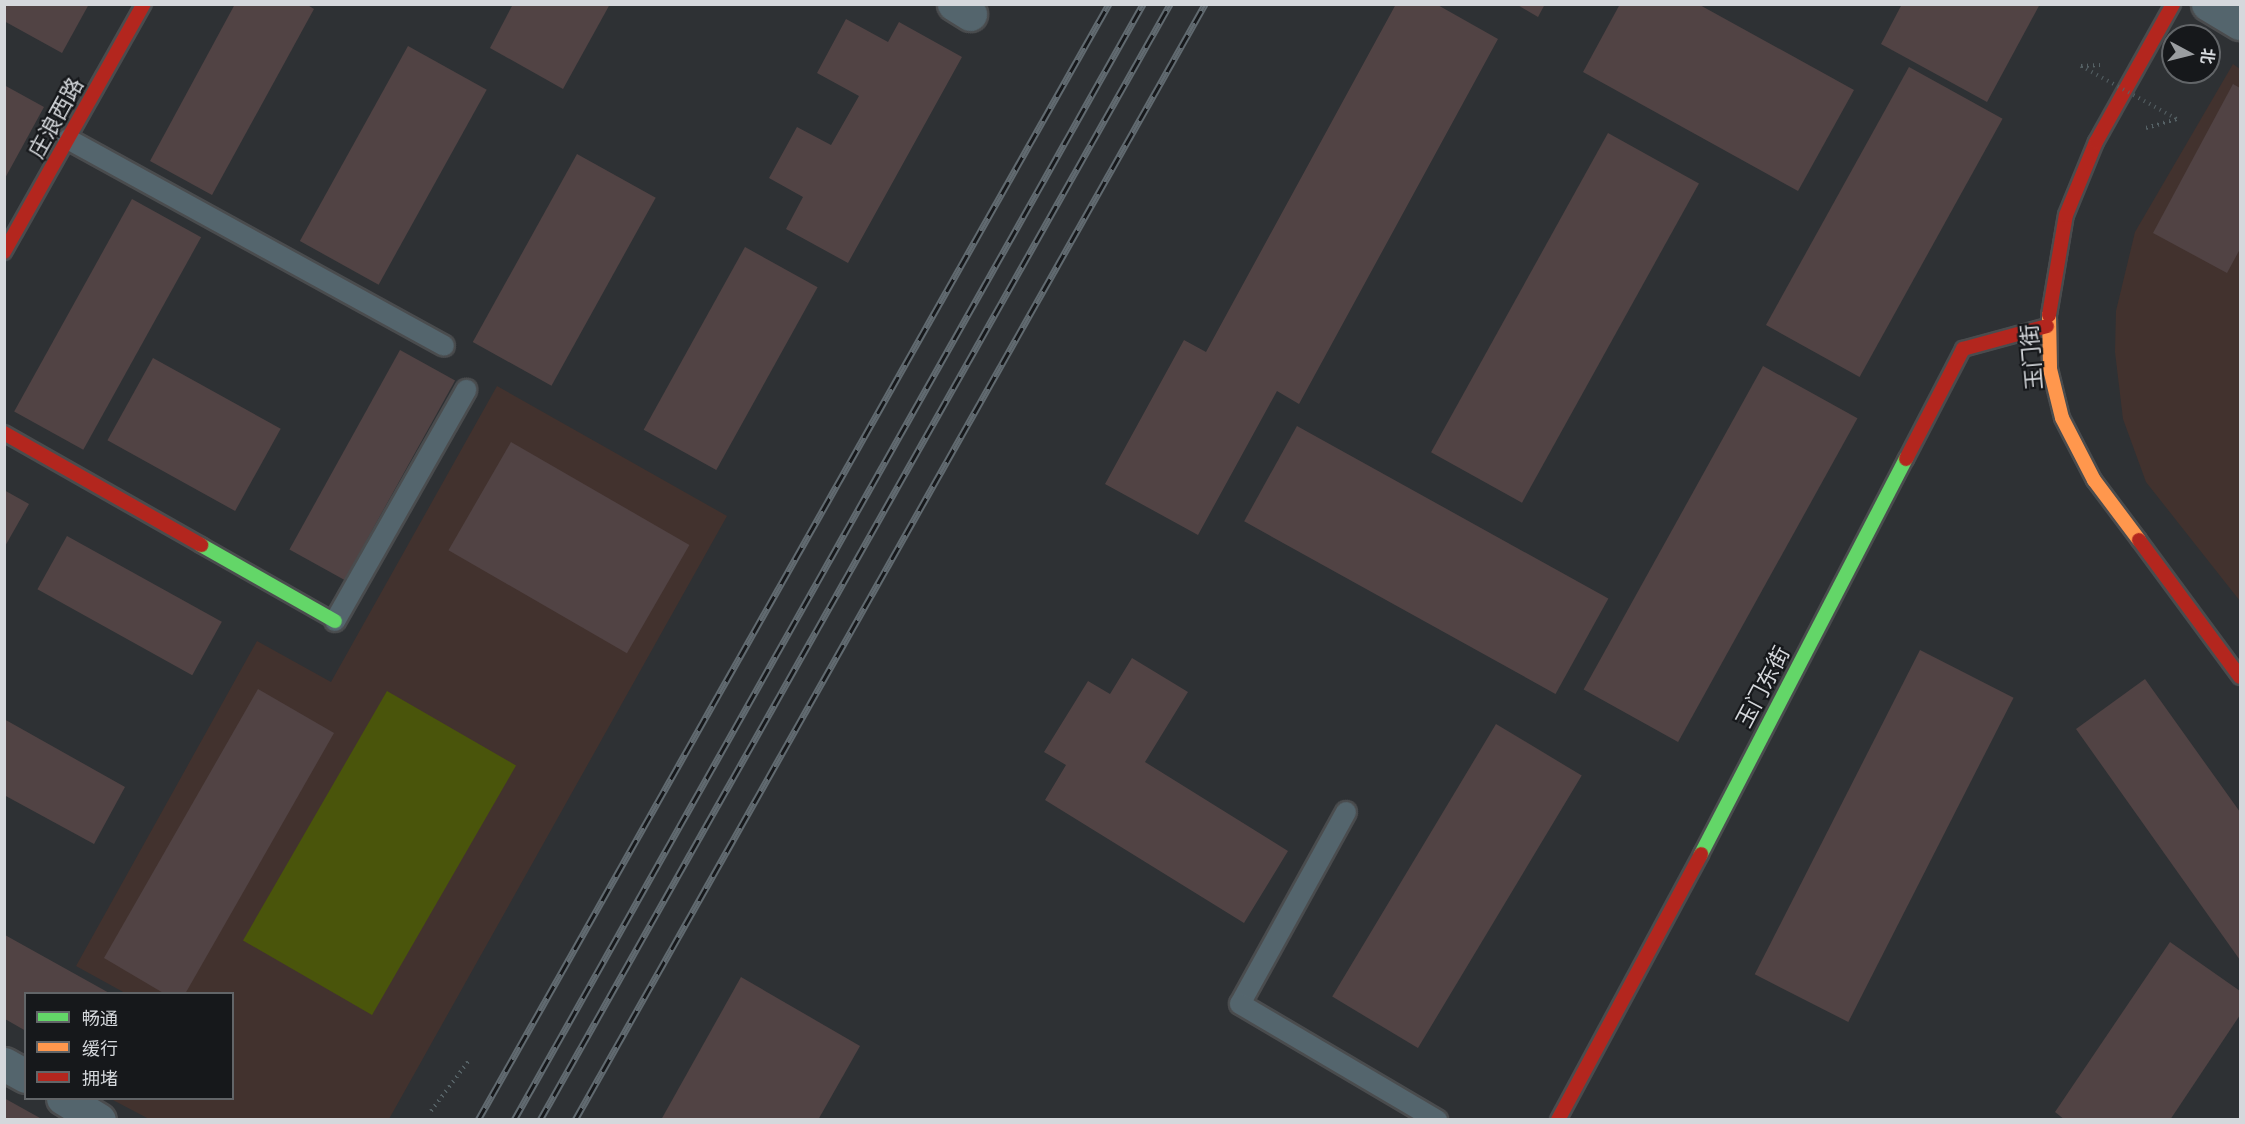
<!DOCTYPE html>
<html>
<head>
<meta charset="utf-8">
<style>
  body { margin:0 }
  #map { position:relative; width:2245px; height:1124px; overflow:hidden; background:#2e3134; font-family:"Space Grotesk","Noto Sans SC",sans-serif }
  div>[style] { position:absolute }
  .education>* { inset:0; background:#42322e }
  .green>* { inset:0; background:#4a550b; transform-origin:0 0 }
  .building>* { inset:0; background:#514344; transform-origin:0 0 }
  .path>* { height:4px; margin-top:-2px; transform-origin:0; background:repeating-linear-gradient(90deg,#556165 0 1.5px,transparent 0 6px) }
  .roads { filter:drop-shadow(2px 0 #4a4c4e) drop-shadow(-2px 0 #4a4c4e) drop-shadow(0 2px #4a4c4e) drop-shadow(0 -2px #4a4c4e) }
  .lane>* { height:20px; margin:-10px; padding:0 10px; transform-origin:10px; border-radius:10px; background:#54656d }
  .street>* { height:33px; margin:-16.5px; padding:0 16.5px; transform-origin:16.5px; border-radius:16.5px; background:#54656d }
  .fast>* { height:14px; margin:-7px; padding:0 7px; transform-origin:7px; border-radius:7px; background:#63d668 }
  .slow>* { height:14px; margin:-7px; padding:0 7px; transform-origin:7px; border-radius:7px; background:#ff974d }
  .jam>* { height:14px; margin:-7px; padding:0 7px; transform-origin:7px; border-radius:7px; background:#b3261e }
  .rail>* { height:7px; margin-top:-3.5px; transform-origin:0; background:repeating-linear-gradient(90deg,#16181b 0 14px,#616a70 0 28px); box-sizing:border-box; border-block:2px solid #616a70 }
  .path-bridge>* { height:4px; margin-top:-2px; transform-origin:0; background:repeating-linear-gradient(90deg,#556165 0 1.5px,transparent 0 6px) }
  span { translate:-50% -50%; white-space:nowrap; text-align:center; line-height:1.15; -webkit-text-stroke:4.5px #16181b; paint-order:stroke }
  .street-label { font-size:22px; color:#d5d8dc }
  .frame { position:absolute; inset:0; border:6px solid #d5d8dc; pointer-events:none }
  .legend { position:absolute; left:24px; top:992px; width:210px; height:108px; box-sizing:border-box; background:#16181b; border:2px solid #626568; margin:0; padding:8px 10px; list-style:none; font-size:18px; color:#d5d8dc }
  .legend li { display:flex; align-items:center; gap:12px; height:30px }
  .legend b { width:30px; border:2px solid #626568 }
  .north { position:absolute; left:2161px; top:24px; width:60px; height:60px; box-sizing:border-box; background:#16181b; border:2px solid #626568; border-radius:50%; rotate:97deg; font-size:16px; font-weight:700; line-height:24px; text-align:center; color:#d5d8dc }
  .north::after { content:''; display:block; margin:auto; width:21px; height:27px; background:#9b9ea1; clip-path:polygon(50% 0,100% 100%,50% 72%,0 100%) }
</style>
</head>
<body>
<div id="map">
  <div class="education">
    <i style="clip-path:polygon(2233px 64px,2240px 69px,2240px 601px,2146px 482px,2123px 419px,2115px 352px,2116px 311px,2135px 232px)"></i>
    <i style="clip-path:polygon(497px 386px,727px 516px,389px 1119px,149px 1119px,111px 1099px,232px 1098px,232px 994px,125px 993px,76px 966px,257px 641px,331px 682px)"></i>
  </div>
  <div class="green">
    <i style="left:387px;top:691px;width:149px;height:288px;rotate:30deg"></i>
  </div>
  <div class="building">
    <i style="clip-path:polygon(4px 4px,89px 4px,62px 53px,4px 21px)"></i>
    <i style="clip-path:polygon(235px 4px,306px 4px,314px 9px,212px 195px,150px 161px)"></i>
    <i style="clip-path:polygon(513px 4px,610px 4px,563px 89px,490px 48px)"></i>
    <i style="clip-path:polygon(1396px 4px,1436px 4px,1498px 39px,1299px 404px,1277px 391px,1198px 535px,1105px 484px,1184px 340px,1206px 352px)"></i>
    <i style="clip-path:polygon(1516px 4px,1545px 4px,1538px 17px)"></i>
    <i style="clip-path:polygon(1620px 4px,1698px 4px,1854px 90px,1798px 191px,1583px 72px)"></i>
    <i style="clip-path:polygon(1902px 4px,2040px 4px,1987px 102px,1881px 44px)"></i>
    <i style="clip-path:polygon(846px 19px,888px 42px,899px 22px,962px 57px,848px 263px,786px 229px,803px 197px,769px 178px,797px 127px,831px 145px,859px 96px,817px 73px)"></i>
    <i style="left:408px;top:46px;width:90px;height:223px;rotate:29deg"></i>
    <i style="left:1909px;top:67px;width:107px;height:295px;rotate:29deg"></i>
    <i style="clip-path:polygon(2233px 84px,2240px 88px,2240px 249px,2227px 273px,2153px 233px)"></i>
    <i style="clip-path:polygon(4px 85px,44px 107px,4px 180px)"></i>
    <i style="left:1608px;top:133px;width:104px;height:365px;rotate:29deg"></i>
    <i style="left:577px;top:154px;width:90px;height:215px;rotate:29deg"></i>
    <i style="left:132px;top:199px;width:79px;height:243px;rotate:29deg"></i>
    <i style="left:745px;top:247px;width:83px;height:209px;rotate:29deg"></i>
    <i style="left:400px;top:350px;width:63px;height:228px;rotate:29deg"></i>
    <i style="left:153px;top:358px;width:146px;height:94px;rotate:29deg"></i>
    <i style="left:1763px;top:366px;width:108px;height:370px;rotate:29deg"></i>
    <i style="left:1297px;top:426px;width:356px;height:109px;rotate:29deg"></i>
    <i style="left:511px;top:442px;width:206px;height:125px;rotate:30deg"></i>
    <i style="clip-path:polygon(4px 490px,29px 504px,4px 548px)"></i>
    <i style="left:67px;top:536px;width:177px;height:61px;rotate:29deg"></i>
    <i style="left:1920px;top:650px;width:105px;height:364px;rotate:27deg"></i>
    <i style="clip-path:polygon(1132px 658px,1188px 692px,1145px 762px,1288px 851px,1244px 923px,1045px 800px,1066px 765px,1044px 752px,1088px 681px,1110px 694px)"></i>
    <i style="clip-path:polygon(2145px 679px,2240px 812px,2240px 960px,2076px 729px)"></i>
    <i style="clip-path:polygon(258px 689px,334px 733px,185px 994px,165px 994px,104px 958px)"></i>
    <i style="clip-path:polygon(4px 719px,125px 787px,94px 844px,4px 795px)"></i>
    <i style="left:1496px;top:724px;width:100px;height:318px;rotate:31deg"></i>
    <i style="clip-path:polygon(5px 935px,111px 994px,26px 994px,26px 1031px,5px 1019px)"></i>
    <i style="clip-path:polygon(2170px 942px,2240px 991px,2240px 1015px,2170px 1120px,2065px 1120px,2055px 1112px)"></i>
    <i style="clip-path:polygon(741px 977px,860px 1046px,818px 1120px,661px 1120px)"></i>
    <i style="clip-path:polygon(4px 1098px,40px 1118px,39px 1120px,4px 1120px)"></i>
  </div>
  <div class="path">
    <i style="left:2081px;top:66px;width:19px;rotate:-3deg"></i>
    <i style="left:2146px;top:128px;width:32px;rotate:-16deg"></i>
    <i style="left:431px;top:1111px;width:65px;rotate:-53.1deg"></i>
  </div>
  <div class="roads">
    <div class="lane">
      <i style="left:68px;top:139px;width:429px;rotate:28.8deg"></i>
      <i style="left:335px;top:621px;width:266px;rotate:-60.4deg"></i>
      <i style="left:1346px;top:812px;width:219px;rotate:118.9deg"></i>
      <i style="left:1240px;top:1004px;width:229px;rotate:30.5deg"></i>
    </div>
    <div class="street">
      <i style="left:954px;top:4px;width:19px;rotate:32deg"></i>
      <i style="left:2208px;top:4px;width:37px;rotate:31deg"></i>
      <i style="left:4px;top:1064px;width:25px;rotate:29deg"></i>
      <i style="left:63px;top:1098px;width:42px;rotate:31.4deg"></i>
    </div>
    <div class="fast">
      <i style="left:201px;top:545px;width:154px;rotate:29.6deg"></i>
      <i style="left:1701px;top:854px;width:445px;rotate:-62.6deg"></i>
    </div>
    <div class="slow">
      <i style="left:2049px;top:315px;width:54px;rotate:88.9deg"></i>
      <i style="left:2050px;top:369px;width:50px;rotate:76.2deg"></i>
      <i style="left:2062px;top:418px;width:70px;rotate:62.7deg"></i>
      <i style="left:2094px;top:480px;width:75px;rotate:53.1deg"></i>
    </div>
    <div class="jam">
      <i style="left:4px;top:252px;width:285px;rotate:-60.6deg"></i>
      <i style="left:2049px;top:315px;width:101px;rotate:-80.4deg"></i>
      <i style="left:2066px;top:215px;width:79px;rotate:-67.7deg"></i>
      <i style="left:2096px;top:142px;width:158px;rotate:-60.8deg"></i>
      <i style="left:4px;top:433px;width:227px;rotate:29.6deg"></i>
      <i style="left:1906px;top:459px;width:124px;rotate:-62.6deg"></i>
      <i style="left:1963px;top:349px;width:87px;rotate:-15.3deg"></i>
      <i style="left:2139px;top:540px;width:170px;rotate:53.6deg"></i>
      <i style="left:1558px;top:1120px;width:302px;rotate:-61.7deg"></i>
    </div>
  </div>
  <div class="rail">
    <i style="left:478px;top:1120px;width:1282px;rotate:-60.52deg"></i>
    <i style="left:514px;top:1120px;width:1281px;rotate:-60.59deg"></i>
    <i style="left:540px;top:1120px;width:1282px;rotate:-60.55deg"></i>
    <i style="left:575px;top:1120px;width:1282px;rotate:-60.55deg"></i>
  </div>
  <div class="path-bridge">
    <i style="left:2081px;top:66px;width:110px;rotate:28.9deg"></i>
  </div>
  <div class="street-label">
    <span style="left:56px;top:118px;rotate:-61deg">庄浪西路</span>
    <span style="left:2032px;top:357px;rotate:-95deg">玉门街</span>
    <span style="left:1763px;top:687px;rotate:-62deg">玉门东街</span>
  </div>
  <div class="frame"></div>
  <ul class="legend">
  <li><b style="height:8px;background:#63d668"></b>畅通</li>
  <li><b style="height:8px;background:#ff974d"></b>缓行</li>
  <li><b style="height:8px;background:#b3261e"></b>拥堵</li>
  </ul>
  <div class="north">北</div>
</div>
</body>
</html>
